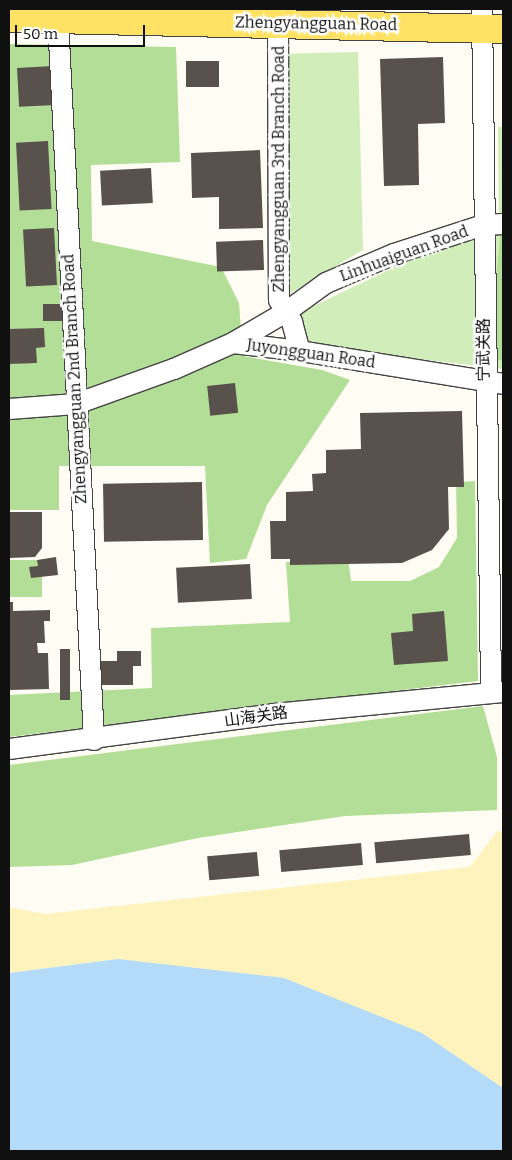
<!DOCTYPE html>
<html>
<head>
<meta charset="utf-8">
<style>
  body { margin:0 }
  #map { position:relative; width:512px; height:1160px; overflow:hidden; background:#fffdf3; font-family:Bitter,"Noto Sans SC",serif }
  div>[style] { position:absolute }
  .green>* { inset:0; background:#d1edb9 }
  .forest>* { inset:0; background:#b3de97; transform-origin:0 0 }
  .sand>* { inset:0; background:#fef3bc }
  .water>* { inset:0; background:#b4dcfa }
  .building>* { inset:0; background:#59514b; transform-origin:0 0 }
  .roads { filter:drop-shadow(1px 0 #434343) drop-shadow(-1px 0 #434343) drop-shadow(0 1px #434343) drop-shadow(0 -1px #434343) }
  .street>* { height:20px; margin:-10px; padding:0 10px; transform-origin:10px; border-radius:10px; background:#fff }
  .primary>* { height:28px; margin:-14px; padding:0 14px; transform-origin:14px; border-radius:14px; background:#ffe263 }
  span { translate:-50% -50%; white-space:nowrap; text-align:center; line-height:1.15; -webkit-text-stroke:5px #fff; paint-order:stroke }
  .street-label { font-size:16px; color:#101010 }
  .frame { position:absolute; inset:0; border:10px solid #101010; pointer-events:none }
  .scale { position:absolute; left:15px; top:25px; width:130px; height:22px; box-sizing:border-box; border:2px solid #101010; border-top:0; padding-left:6px; font-size:15px; line-height:18px; white-space:nowrap; color:#101010; -webkit-text-stroke:4px #fff; paint-order:stroke }
</style>
</head>
<body>
<div id="map">
  <div class="green">
    <i style="clip-path:polygon(358px 52px,363px 250px,279px 300px,271px 54px)"></i>
    <i style="clip-path:polygon(498px 127px,503px 127px,503px 369px,295px 344px,301px 312px,418px 256px,499px 232px)"></i>
  </div>
  <div class="forest">
    <i style="clip-path:polygon(9px 44px,176px 47px,180px 162px,91px 165px,92px 241px,221px 267px,239px 303px,243px 356px,322px 370px,350px 380px,267px 505px,246px 559px,210px 563px,205px 466px,59px 466px,59px 510px,9px 510px)"></i>
    <i style="clip-path:polygon(503px 207px,503px 361px,498px 360px,493px 310px)"></i>
    <i style="clip-path:polygon(475px 481px,478px 681px,9px 737px,9px 695px,152px 688px,151px 628px,290px 622px,286px 562px,348px 558px,351px 581px,410px 581px,439px 567px,457px 538px,456px 482px)"></i>
    <i style="left:42px;top:560px;width:37px;height:33px;rotate:90deg"></i>
    <i style="clip-path:polygon(483px 706px,497px 757px,497px 810px,345px 816px,198px 838px,72px 865px,9px 867px,9px 765px)"></i>
  </div>
  <div class="sand">
    <i style="clip-path:polygon(498px 830px,503px 834px,503px 1088px,485px 1076px,118px 959px,9px 973px,9px 907px,45px 914px,470px 867px)"></i>
  </div>
  <div class="water">
    <i style="clip-path:polygon(118px 959px,284px 978px,422px 1033px,503px 1088px,503px 1151px,9px 1151px,9px 973px)"></i>
  </div>
  <div class="building">
    <i style="clip-path:polygon(443px 57px,445px 123px,418px 124px,419px 185px,384px 186px,380px 59px)"></i>
    <i style="left:186px;top:61px;width:33px;height:26px"></i>
    <i style="left:53px;top:66px;width:39px;height:36px;rotate:87deg"></i>
    <i style="left:48px;top:141px;width:68px;height:32px;rotate:87deg"></i>
    <i style="clip-path:polygon(260px 150px,263px 228px,219px 229px,219px 197px,192px 198px,191px 153px)"></i>
    <i style="left:151px;top:168px;width:35px;height:51px;rotate:87deg"></i>
    <i style="left:54px;top:228px;width:57px;height:31px;rotate:87deg"></i>
    <i style="left:263px;top:240px;width:30px;height:47px;rotate:88deg"></i>
    <i style="left:43px;top:304px;width:25px;height:17px"></i>
    <i style="clip-path:polygon(44px 328px,45px 347px,36px 348px,37px 363px,9px 364px,9px 329px)"></i>
    <i style="left:235px;top:383px;width:30px;height:28px;rotate:84deg"></i>
    <i style="clip-path:polygon(462px 411px,464px 487px,448px 487px,449px 529px,432px 550px,402px 563px,290px 565px,290px 559px,271px 559px,270px 521px,286px 521px,286px 492px,313px 491px,312px 474px,326px 473px,326px 450px,361px 449px,360px 413px)"></i>
    <i style="left:202px;top:482px;width:58px;height:99px;rotate:89deg"></i>
    <i style="clip-path:polygon(9px 512px,42px 512px,42px 548px,35px 557px,9px 558px)"></i>
    <i style="clip-path:polygon(56px 557px,58px 575px,31px 578px,29px 567px,38px 566px,37px 560px)"></i>
    <i style="left:250px;top:564px;width:35px;height:74px;rotate:87deg"></i>
    <i style="clip-path:polygon(9px 602px,13px 602px,13px 611px,50px 610px,50px 621px,44px 621px,45px 643px,37px 643px,38px 653px,48px 653px,49px 689px,9px 690px)"></i>
    <i style="clip-path:polygon(444px 611px,448px 661px,394px 665px,391px 633px,413px 631px,412px 614px)"></i>
    <i style="left:60px;top:649px;width:10px;height:51px"></i>
    <i style="clip-path:polygon(117px 651px,141px 651px,141px 666px,133px 666px,133px 685px,97px 685px,97px 661px,117px 661px)"></i>
    <i style="left:469px;top:834px;width:21px;height:95px;rotate:85deg"></i>
    <i style="left:361px;top:843px;width:22px;height:82px;rotate:85deg"></i>
    <i style="left:257px;top:852px;width:24px;height:50px;rotate:85deg"></i>
  </div>
  <div class="roads">
    <div class="street">
      <i style="left:482px;top:9px;width:682px;rotate:89.24deg"></i>
      <i style="left:58px;top:19px;width:722px;rotate:87.14deg"></i>
      <i style="left:278px;top:24px;width:276px;rotate:89.8deg"></i>
      <i style="left:279px;top:300px;width:26px;rotate:59deg"></i>
      <i style="left:292px;top:322px;width:30px;rotate:75deg"></i>
      <i style="left:233px;top:343px;width:67px;rotate:6.8deg"></i>
      <i style="left:300px;top:351px;width:206px;rotate:9.2deg"></i>
      <i style="left:9px;top:409px;width:67px;rotate:-4.3deg"></i>
      <i style="left:76px;top:404px;width:104px;rotate:-19.7deg"></i>
      <i style="left:174px;top:369px;width:64px;rotate:-23.8deg"></i>
      <i style="left:233px;top:343px;width:61px;rotate:-30.3deg"></i>
      <i style="left:286px;top:312px;width:49px;rotate:-35.9deg"></i>
      <i style="left:326px;top:283px;width:74px;rotate:-23.1deg"></i>
      <i style="left:394px;top:254px;width:94px;rotate:-18deg"></i>
      <i style="left:483px;top:225px;width:20px;rotate:-3deg"></i>
      <i style="left:9px;top:749px;width:267px;rotate:-7.5deg"></i>
      <i style="left:274px;top:714px;width:230px;rotate:-5.5deg"></i>
    </div>
    <div class="primary">
      <i style="left:9px;top:18px;width:494px;rotate:1.3deg"></i>
    </div>
  </div>
  <div class="street-label">
    <span style="left:316px;top:24px;rotate:1deg">Zhengyangguan Road</span>
    <span style="left:279px;top:169px;rotate:-90deg">Zhengyangguan 3rd Branch Road</span>
    <span style="left:404px;top:254px;rotate:-20deg">Linhuaiguan Road</span>
    <span style="left:484px;top:350px;rotate:-90deg">宁武关路</span>
    <span style="left:311px;top:354px;rotate:8deg">Juyongguan Road</span>
    <span style="left:75px;top:379px;rotate:-93deg">Zhengyangguan 2nd Branch Road</span>
    <span style="left:256px;top:717px;rotate:-8deg">山海关路</span>
  </div>
  <div class="frame"></div>
  <div class="scale">50 m</div>
</div>
</body>
</html>
